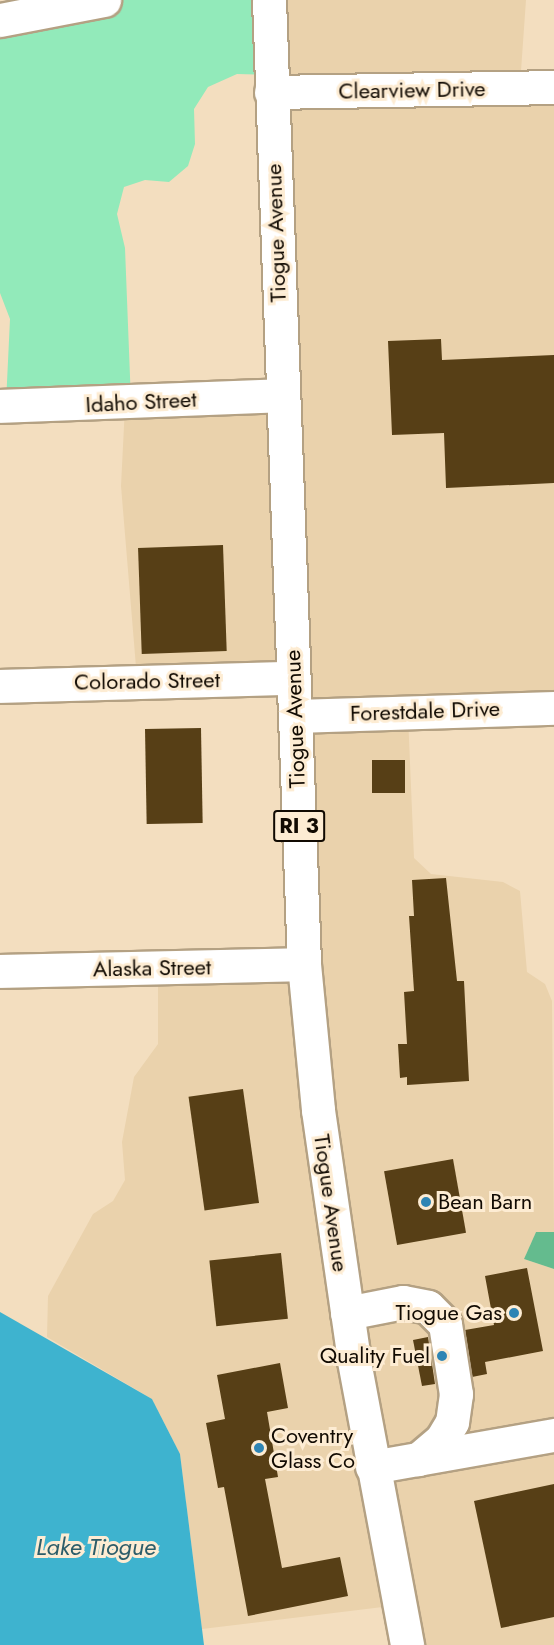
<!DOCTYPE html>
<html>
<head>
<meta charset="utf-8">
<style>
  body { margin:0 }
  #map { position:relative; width:554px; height:1645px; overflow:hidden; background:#f3debf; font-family:Jost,sans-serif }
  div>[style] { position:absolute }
  .built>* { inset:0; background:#ead2ac }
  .green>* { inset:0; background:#92eaba }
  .forest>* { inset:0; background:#64bb8e }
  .water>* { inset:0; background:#3eb3cf }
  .building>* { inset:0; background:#573f16; transform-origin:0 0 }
  .roads { filter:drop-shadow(2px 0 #b4a183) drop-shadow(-2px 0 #b4a183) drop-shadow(0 2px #b4a183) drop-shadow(0 -2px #b4a183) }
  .minor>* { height:33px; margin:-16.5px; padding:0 16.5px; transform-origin:16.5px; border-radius:16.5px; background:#fff }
  .major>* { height:33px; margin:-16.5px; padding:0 16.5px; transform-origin:16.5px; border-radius:16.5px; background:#fff }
  .dots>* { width:16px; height:16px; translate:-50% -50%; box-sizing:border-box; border:3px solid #fdecd3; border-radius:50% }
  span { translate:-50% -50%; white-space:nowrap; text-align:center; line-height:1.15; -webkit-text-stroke:6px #fdecd3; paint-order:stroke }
  .shield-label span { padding:2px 4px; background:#fdecd3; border:2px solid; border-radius:4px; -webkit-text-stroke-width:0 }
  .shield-label { font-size:21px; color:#110a02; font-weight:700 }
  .street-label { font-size:22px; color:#110a02 }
  .poi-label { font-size:22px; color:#110a02 }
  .left { translate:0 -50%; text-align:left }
  .right { translate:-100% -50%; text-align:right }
  .water-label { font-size:24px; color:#2d5d69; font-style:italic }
</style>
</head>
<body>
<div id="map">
  <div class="built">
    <i style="clip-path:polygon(265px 0,526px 0,520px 85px,554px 87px,554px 706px,408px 715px,414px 858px,431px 874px,503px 882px,520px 891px,527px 972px,545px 984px,552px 1001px,554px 1232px,536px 1232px,524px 1259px,554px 1269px,554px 1645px,408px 1645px,399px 1605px,202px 1629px,180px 1454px,152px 1399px,47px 1337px,48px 1296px,93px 1214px,113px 1201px,125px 1180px,122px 1142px,134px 1077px,158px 1044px,158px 970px,305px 962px,296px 678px,137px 679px,121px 486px,125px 406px,277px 395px)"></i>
  </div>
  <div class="green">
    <i style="clip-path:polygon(106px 0,265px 0,273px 75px,237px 74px,208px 87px,194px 109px,195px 144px,188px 166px,169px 182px,145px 180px,124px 187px,117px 214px,125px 248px,131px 402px,6px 403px,10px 319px,0 293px,0 21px)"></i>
  </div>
  <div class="forest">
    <i style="clip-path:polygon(536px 1232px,554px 1232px,554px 1269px,524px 1259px)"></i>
  </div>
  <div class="water">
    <i style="clip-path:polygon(0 1312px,152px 1399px,180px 1454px,204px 1645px,0 1645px)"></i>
  </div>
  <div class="building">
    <i style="clip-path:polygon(441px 339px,442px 360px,554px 355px,554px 483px,446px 488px,444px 433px,392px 435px,388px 341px)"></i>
    <i style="left:223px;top:545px;width:106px;height:85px;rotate:88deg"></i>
    <i style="left:201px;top:728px;width:95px;height:56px;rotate:89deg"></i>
    <i style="left:372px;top:760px;width:33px;height:33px"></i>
    <i style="clip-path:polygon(446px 878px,457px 981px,464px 981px,469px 1081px,407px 1085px,407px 1077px,400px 1078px,398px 1044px,407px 1044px,404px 992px,414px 991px,409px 916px,414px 916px,412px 880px)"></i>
    <i style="left:243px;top:1089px;width:115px;height:55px;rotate:82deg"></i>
    <i style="left:453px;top:1159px;width:75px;height:70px;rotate:80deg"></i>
    <i style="left:281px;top:1253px;width:66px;height:72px;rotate:84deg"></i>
    <i style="clip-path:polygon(527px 1268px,543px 1351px,485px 1362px,487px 1374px,472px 1377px,465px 1330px,494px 1325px,485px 1276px)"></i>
    <i style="clip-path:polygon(428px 1337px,435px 1384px,422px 1386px,413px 1340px)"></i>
    <i style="clip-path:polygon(280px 1363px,288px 1408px,267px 1412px,278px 1477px,265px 1479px,282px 1568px,340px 1557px,348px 1596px,248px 1616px,224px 1487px,218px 1488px,206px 1423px,225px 1419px,217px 1375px)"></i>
    <i style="clip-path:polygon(554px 1484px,554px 1617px,501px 1628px,474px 1501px)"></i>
  </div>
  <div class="roads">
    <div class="minor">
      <i style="left:0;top:20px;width:106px;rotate:-10.9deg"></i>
      <i style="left:271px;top:92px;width:283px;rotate:-1deg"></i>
      <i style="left:0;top:406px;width:283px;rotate:-2.2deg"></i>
      <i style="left:0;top:686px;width:293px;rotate:-1.6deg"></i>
      <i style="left:296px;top:716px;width:258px;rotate:-1.8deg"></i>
      <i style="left:0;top:971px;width:304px;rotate:-1.3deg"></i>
      <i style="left:347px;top:1313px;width:57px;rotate:-11.1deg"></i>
      <i style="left:403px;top:1302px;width:25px;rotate:11deg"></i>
      <i style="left:428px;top:1307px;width:24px;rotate:45deg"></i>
      <i style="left:445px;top:1324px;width:71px;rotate:81.1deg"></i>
      <i style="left:456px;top:1394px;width:28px;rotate:98deg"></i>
      <i style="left:452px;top:1422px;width:21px;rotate:121deg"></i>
      <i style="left:441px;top:1440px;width:30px;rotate:140deg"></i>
      <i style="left:372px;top:1467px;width:185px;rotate:-10deg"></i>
    </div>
    <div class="major">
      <i style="left:269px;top:0;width:965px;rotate:87.92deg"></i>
      <i style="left:304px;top:964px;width:147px;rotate:84.5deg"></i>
      <i style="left:318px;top:1110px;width:254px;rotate:81.8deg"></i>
      <i style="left:354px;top:1361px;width:289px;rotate:79.4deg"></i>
    </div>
  </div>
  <div class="dots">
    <i style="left:426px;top:1202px;background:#2f85b4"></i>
    <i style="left:514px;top:1313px;background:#2f85b4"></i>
    <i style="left:442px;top:1356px;background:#2f85b4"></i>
    <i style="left:259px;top:1448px;background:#2f85b4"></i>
  </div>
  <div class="shield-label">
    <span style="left:299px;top:826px">RI 3</span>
  </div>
  <div class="street-label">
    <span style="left:412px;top:90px;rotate:-1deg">Clearview Drive</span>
    <span style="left:276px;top:233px;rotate:-92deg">Tiogue Avenue</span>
    <span style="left:141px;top:402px;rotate:-3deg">Idaho Street</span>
    <span style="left:147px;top:681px;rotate:-1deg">Colorado Street</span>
    <span style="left:425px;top:711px;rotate:-2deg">Forestdale Drive</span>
    <span style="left:295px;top:719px;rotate:-92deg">Tiogue Avenue</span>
    <span style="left:152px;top:968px;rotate:-1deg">Alaska Street</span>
    <span style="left:331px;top:1203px;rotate:82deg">Tiogue Avenue</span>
  </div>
  <div class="poi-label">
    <span class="left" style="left:438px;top:1202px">Bean Barn</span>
    <span class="right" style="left:502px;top:1313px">Tiogue Gas</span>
    <span class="right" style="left:430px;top:1356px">Quality Fuel</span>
    <span class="left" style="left:271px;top:1448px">Coventry<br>Glass Co</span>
  </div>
  <div class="water-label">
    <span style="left:96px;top:1547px">Lake Tiogue</span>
  </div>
</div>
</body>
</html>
